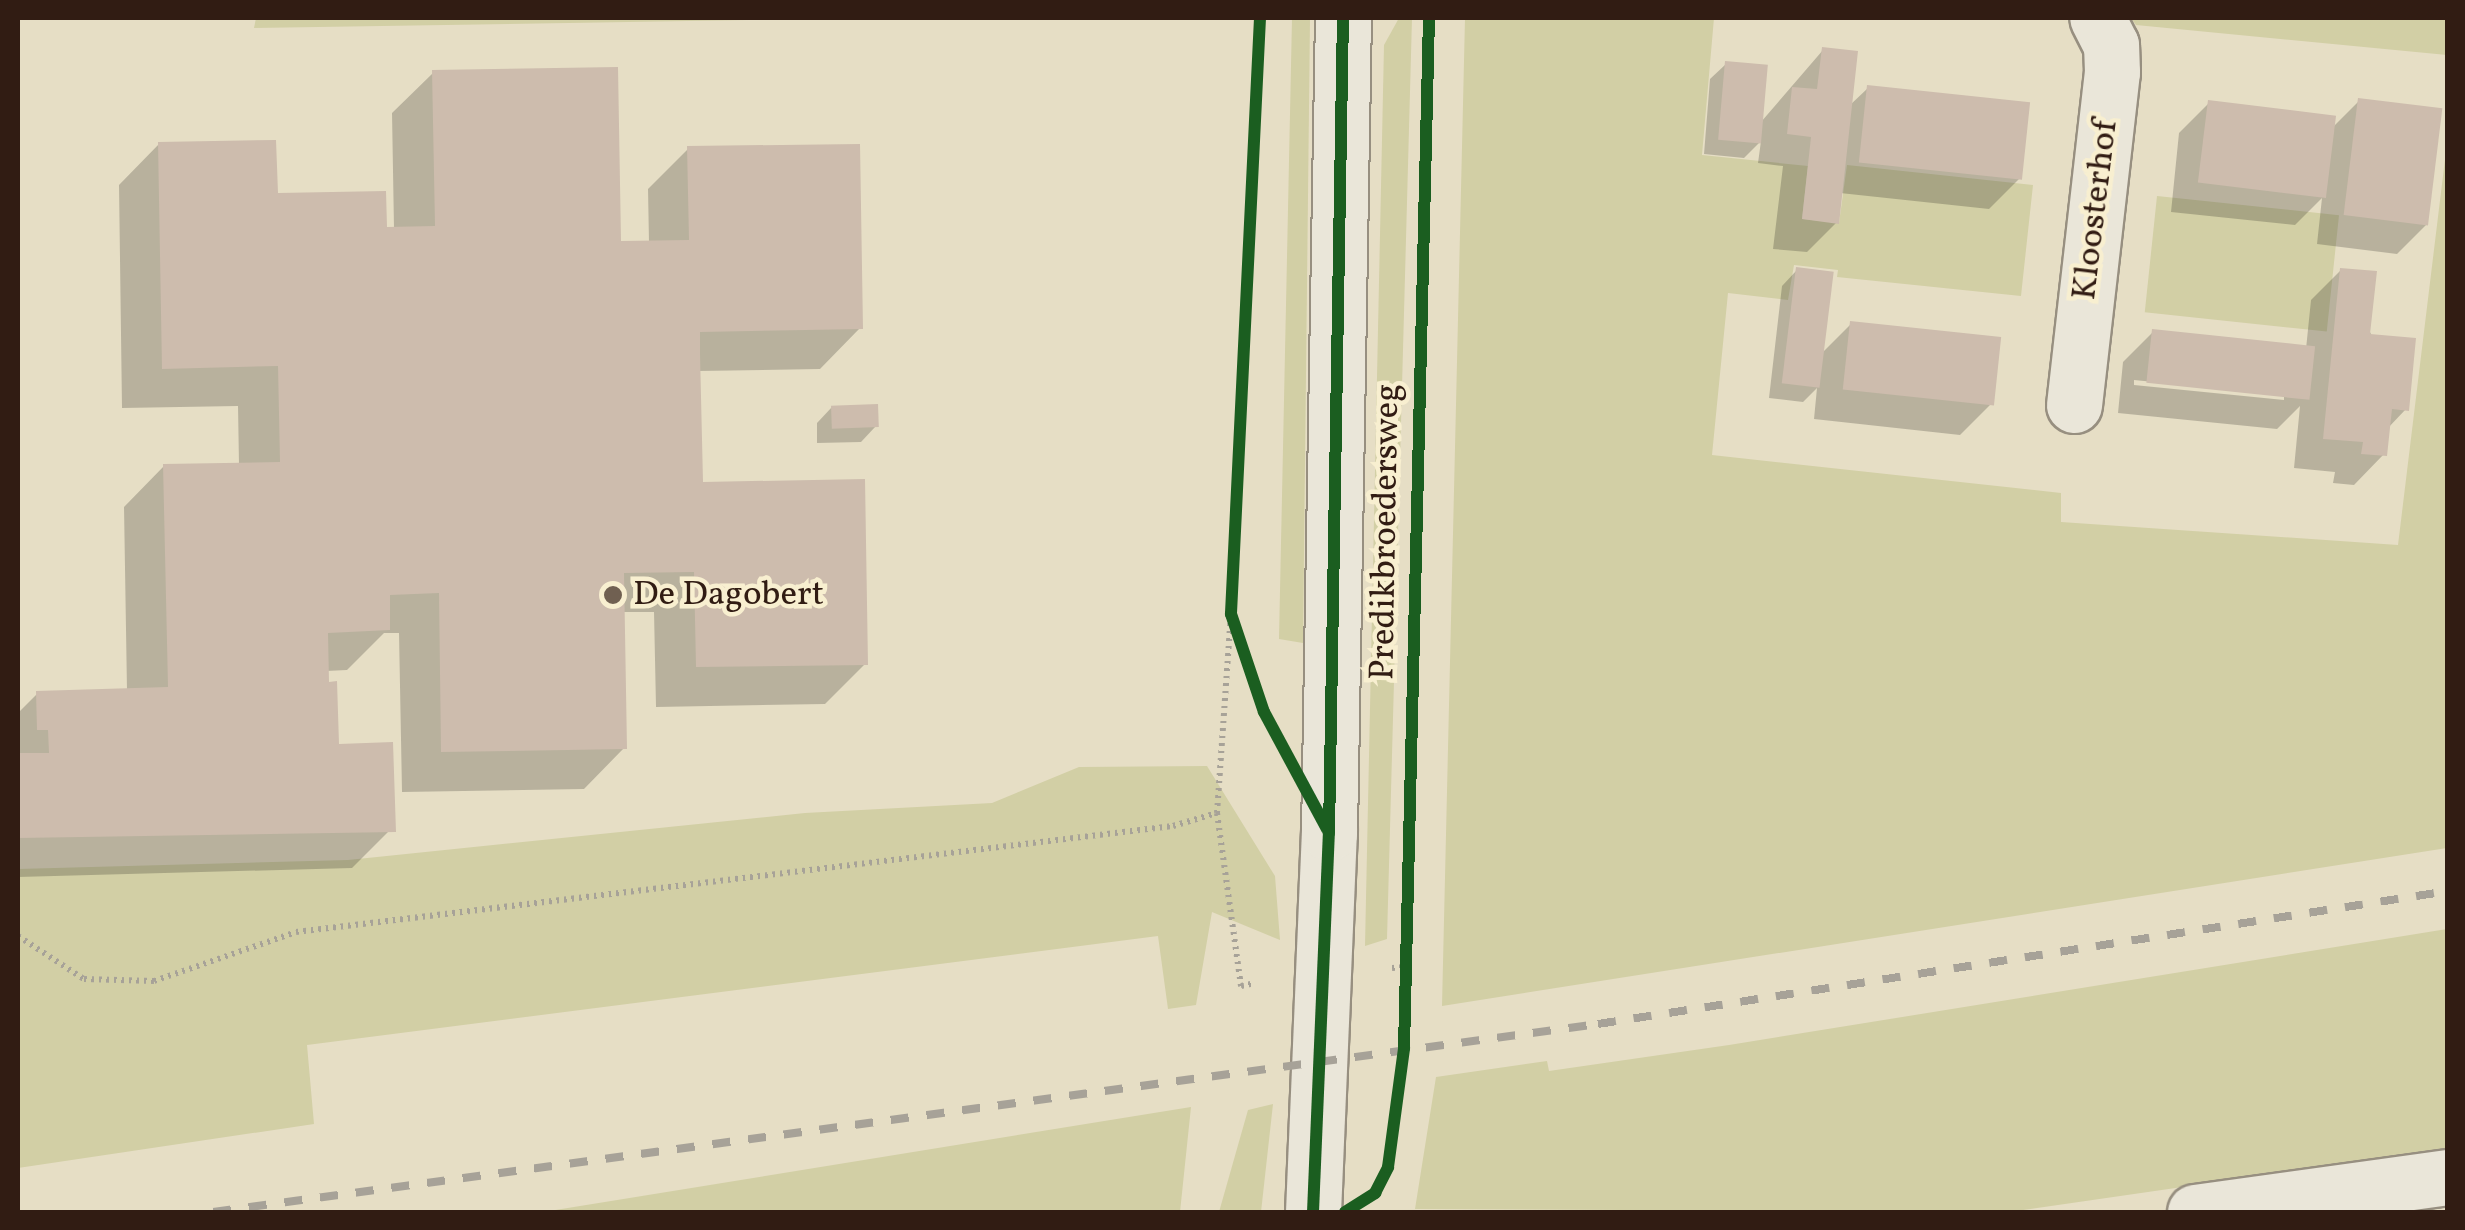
<!DOCTYPE html>
<html>
<head>
<meta charset="utf-8">
<style>
  body { margin:0 }
  #map { position:relative; width:2465px; height:1230px; overflow:hidden; background:#e6dec5; font-family:Vollkorn,serif }
  div>[style] { position:absolute }
  .green>* { inset:0; background:#d2cfa5; transform-origin:0 0 }
  .shadow>* { inset:0; background:#0003 }
  .building>* { inset:0; background:#cdbcad; transform-origin:0 0 }
  .path>* { height:6px; margin-top:-3px; transform-origin:0; background:repeating-linear-gradient(90deg,#a7a298 0 2.5px,transparent 0 7.5px) }
  .roads { filter:drop-shadow(2px 0 #978f80) drop-shadow(-2px 0 #978f80) drop-shadow(0 2px #978f80) drop-shadow(0 -2px #978f80) }
  .minor>* { height:55px; margin:-27.5px; padding:0 27.5px; transform-origin:27.5px; border-radius:27.5px; background:#eae6d9 }
  .rail>* { height:8px; margin-top:-4px; transform-origin:0; background:repeating-linear-gradient(90deg,#a7a298 0 18px,transparent 0 36px) }
  .cycleway>* { height:12px; margin:-6px; padding:0 6px; transform-origin:6px; border-radius:6px; background:#1b5e20 }
  .dots>* { width:28px; height:28px; translate:-50% -50%; box-sizing:border-box; border:5px solid #f8efd0; border-radius:50% }
  span { translate:-50% -50%; white-space:nowrap; text-align:center; line-height:1.15; -webkit-text-stroke:9px #f8efd0; paint-order:stroke }
  .street-label { font-size:35px; color:#311c13 }
  .poi-label { font-size:35px; color:#311c13 }
  .left { translate:0 -50%; text-align:left }
  .frame { position:absolute; inset:0; border:20px solid #311c13; pointer-events:none }
</style>
</head>
<body>
<div id="map">
  <div class="green">
    <i style="clip-path:polygon(256px 18px,881px 18px,254px 28px)"></i>
    <i style="clip-path:polygon(1292px 18px,1310px 18px,1303px 643px,1279px 639px)"></i>
    <i style="clip-path:polygon(1399px 18px,1412px 18px,1387px 939px,1365px 946px,1384px 45px)"></i>
    <i style="clip-path:polygon(1465px 18px,1714px 18px,1702px 155px,1808px 166px,1802px 219px,1839px 223px,1847px 165px,2033px 185px,2021px 296px,1837px 277px,1838px 270px,1794px 265px,1788px 300px,1728px 293px,1712px 455px,2061px 493px,2061px 522px,2398px 545px,2447px 143px,2447px 848px,1442px 1006px)"></i>
    <i style="clip-path:polygon(2131px 18px,2447px 18px,2447px 55px,2136px 25px)"></i>
    <i style="left:2157px;top:196px;width:183px;height:117px;rotate:6deg"></i>
    <i style="clip-path:polygon(1207px 766px,1275px 876px,1280px 940px,1212px 912px,1196px 1005px,1168px 1009px,1158px 936px,307px 1045px,314px 1124px,18px 1168px,18px 869px,348px 860px,805px 813px,992px 803px,1079px 767px)"></i>
    <i style="clip-path:polygon(2447px 929px,2447px 1149px,2009px 1212px,1415px 1209px,1436px 1077px,1547px 1061px,1549px 1071px,1729px 1045px)"></i>
    <i style="clip-path:polygon(1273px 1104px,1261px 1212px,1219px 1212px,1248px 1110px)"></i>
    <i style="clip-path:polygon(1191px 1107px,1180px 1212px,543px 1212px)"></i>
  </div>
  <div class="shadow">
    <i style="clip-path:polygon(1823px 50px,1849px 106px,1868px 88px,2019px 179px,1989px 209px,1840px 193px,1837px 222px,1807px 252px,1773px 249px,1783px 166px,1758px 163px,1761px 141px,1744px 158px,1704px 154px,1710px 79px,1726px 64px,1761px 122px)"></i>
    <i style="clip-path:polygon(433px 73px,618px 244px,649px 243px,648px 189px,688px 149px,860px 328px,820px 369px,698px 371px,700px 485px,865px 664px,825px 704px,656px 707px,654px 612px,623px 612px,624px 748px,584px 789px,402px 792px,399px 633px,384px 633px,347px 670px,326px 671px,337px 747px,393px 827px,352px 868px,18px 877px,18px 713px,37px 694px,127px 691px,124px 507px,164px 466px,239px 465px,238px 406px,122px 408px,119px 185px,159px 144px,276px 196px,394px 229px,392px 113px)"></i>
    <i style="clip-path:polygon(2359px 101px,2427px 224px,2397px 254px,2317px 244px,2322px 198px,2295px 225px,2171px 212px,2179px 133px,2209px 103px,2332px 128px)"></i>
    <i style="clip-path:polygon(1797px 270px,1823px 352px,1851px 324px,1990px 405px,1960px 435px,1814px 419px,1817px 388px,1803px 402px,1769px 398px,1782px 286px)"></i>
    <i style="clip-path:polygon(evenodd,2341px 270px,2406px 409px,2387px 429px,2384px 454px,2354px 485px,2333px 483px,2335px 472px,2294px 468px,2300px 406px,2277px 429px,2118px 413px,2123px 362px,2153px 332px,2306px 349px,2311px 300px,2341px 270px,2134px 380px,2284px 395px,2284px 400px,2134px 385px,2134px 380px)"></i>
    <i style="clip-path:polygon(832px 407px,876px 426px,861px 442px,817px 443px,817px 423px)"></i>
  </div>
  <div class="building">
    <i style="clip-path:polygon(1822px 47px,1858px 51px,1839px 224px,1802px 219px,1811px 137px,1787px 134px,1792px 87px,1817px 89px)"></i>
    <i style="left:1725px;top:61px;width:43px;height:79px;rotate:5deg"></i>
    <i style="clip-path:polygon(618px 67px,621px 241px,689px 240px,687px 146px,860px 144px,863px 329px,700px 332px,700px 354px,703px 482px,865px 479px,868px 665px,696px 667px,694px 572px,624px 573px,627px 749px,441px 752px,439px 593px,390px 595px,390px 630px,328px 633px,329px 682px,337px 681px,339px 744px,393px 742px,396px 832px,18px 838px,18px 753px,49px 753px,48px 730px,37px 730px,36px 691px,168px 687px,163px 464px,280px 462px,278px 366px,162px 369px,158px 142px,276px 140px,278px 193px,386px 191px,387px 227px,435px 226px,432px 70px)"></i>
    <i style="left:1867px;top:85px;width:164px;height:78px;rotate:6deg"></i>
    <i style="left:2358px;top:98px;width:85px;height:118px;rotate:7deg"></i>
    <i style="left:2208px;top:100px;width:129px;height:83px;rotate:7deg"></i>
    <i style="left:1796px;top:267px;width:38px;height:117px;rotate:7deg"></i>
    <i style="clip-path:polygon(2340px 268px,2377px 271px,2370px 334px,2416px 338px,2409px 411px,2392px 409px,2387px 456px,2361px 454px,2363px 442px,2323px 439px)"></i>
    <i style="left:1850px;top:321px;width:152px;height:69px;rotate:6deg"></i>
    <i style="left:2152px;top:329px;width:164px;height:54px;rotate:6deg"></i>
    <i style="left:878px;top:404px;width:23px;height:47px;rotate:88deg"></i>
  </div>
  <div class="path">
    <i style="left:1217px;top:813px;width:175px;rotate:82.1deg"></i>
    <i style="left:1241px;top:986px;width:14px;rotate:-12deg"></i>
    <i style="left:18px;top:936px;width:79px;rotate:33.1deg"></i>
    <i style="left:84px;top:979px;width:70px;rotate:1.6deg"></i>
    <i style="left:154px;top:981px;width:150px;rotate:-19deg"></i>
    <i style="left:296px;top:932px;width:883px;rotate:-6.89deg"></i>
    <i style="left:1173px;top:826px;width:46px;rotate:-16.5deg"></i>
    <i style="left:1217px;top:813px;width:199px;rotate:-86deg"></i>
    <i style="left:1392px;top:968px;width:14px;rotate:-4deg"></i>
  </div>
  <div class="roads">
    <div class="minor">
      <i style="left:2074px;top:405px;width:335px;rotate:-83.5deg"></i>
      <i style="left:2112px;top:72px;width:27px;rotate:-92deg"></i>
      <i style="left:2111px;top:45px;width:30px;rotate:-117deg"></i>
      <i style="left:1313px;top:1212px;width:379px;rotate:-87.6deg"></i>
      <i style="left:1329px;top:833px;width:815px;rotate:-89.02deg"></i>
      <i style="left:2195px;top:1212px;width:255px;rotate:-7.9deg"></i>
    </div>
  </div>
  <div class="rail">
    <i style="left:213px;top:1212px;width:1398px;rotate:-7.73deg"></i>
    <i style="left:1598px;top:1024px;width:860px;rotate:-8.89deg"></i>
  </div>
  <div class="cycleway">
    <i style="left:1260px;top:18px;width:597px;rotate:92.79deg"></i>
    <i style="left:1231px;top:614px;width:103px;rotate:71.4deg"></i>
    <i style="left:1264px;top:712px;width:133px;rotate:61.7deg"></i>
    <i style="left:1313px;top:1212px;width:379px;rotate:-87.6deg"></i>
    <i style="left:1329px;top:833px;width:815px;rotate:-89.02deg"></i>
    <i style="left:1345px;top:1212px;width:36px;rotate:-32deg"></i>
    <i style="left:1375px;top:1193px;width:29px;rotate:-63deg"></i>
    <i style="left:1388px;top:1167px;width:120px;rotate:-82.3deg"></i>
    <i style="left:1404px;top:1048px;width:1030px;rotate:-88.61deg"></i>
  </div>
  <div class="dots">
    <i style="left:613px;top:595px;background:#706051"></i>
  </div>
  <div class="street-label">
    <span style="left:2096px;top:210px;rotate:-83deg">Kloosterhof</span>
    <span style="left:1386px;top:532px;rotate:-89deg">Predikbroedersweg</span>
  </div>
  <div class="poi-label">
    <span class="left" style="left:633px;top:595px">De Dagobert</span>
  </div>
  <div class="frame"></div>
</div>
</body>
</html>
